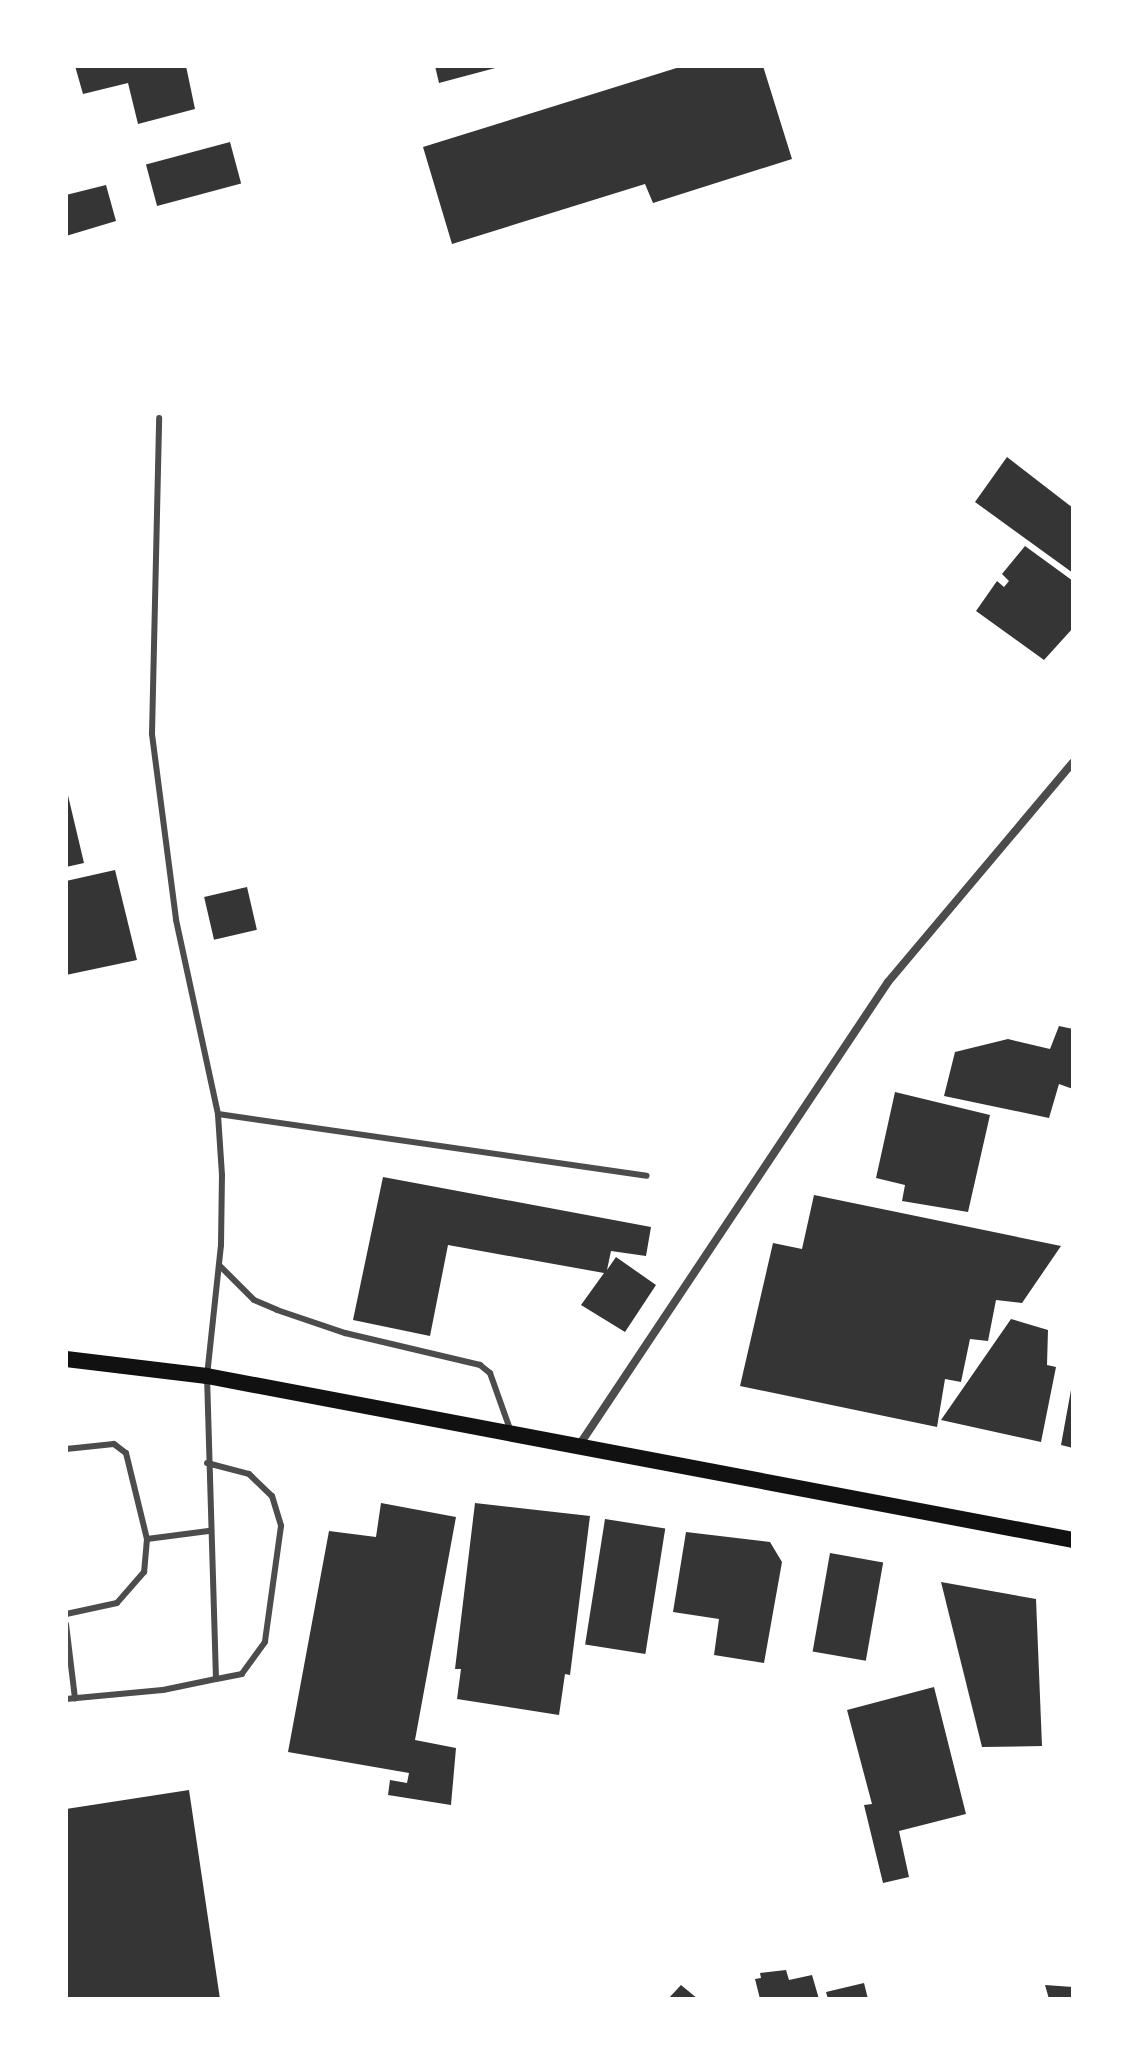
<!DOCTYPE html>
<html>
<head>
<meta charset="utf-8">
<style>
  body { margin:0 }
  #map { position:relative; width:1139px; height:2065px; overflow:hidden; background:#fff; font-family:Quicksand,sans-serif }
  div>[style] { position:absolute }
  .building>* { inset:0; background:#353535; transform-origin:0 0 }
  .service>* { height:6px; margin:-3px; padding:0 3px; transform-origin:3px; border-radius:3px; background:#4c4c4c }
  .minor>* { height:8px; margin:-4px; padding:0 4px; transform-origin:4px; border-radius:4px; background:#4c4c4c }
  .secondary>* { height:16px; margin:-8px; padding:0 8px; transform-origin:8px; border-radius:8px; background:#111 }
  span { translate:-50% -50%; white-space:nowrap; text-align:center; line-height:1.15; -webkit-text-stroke:6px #fff; paint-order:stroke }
  .frame { position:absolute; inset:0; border:68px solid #fff; pointer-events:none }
</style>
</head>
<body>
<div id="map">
  <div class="building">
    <i style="clip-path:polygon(75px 66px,186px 66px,195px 109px,138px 124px,128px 83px,83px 94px)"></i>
    <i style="clip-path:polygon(435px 66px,499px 66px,499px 67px,439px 83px)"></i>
    <i style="clip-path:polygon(683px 66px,763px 66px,792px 159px,653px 203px,645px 184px,452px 244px,423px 147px)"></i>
    <i style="left:230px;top:142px;width:43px;height:87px;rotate:75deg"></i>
    <i style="clip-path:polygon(106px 185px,116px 221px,66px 236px,66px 195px)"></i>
    <i style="clip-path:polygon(1007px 457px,1073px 508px,1073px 573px,975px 502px)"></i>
    <i style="clip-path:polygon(1025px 546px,1073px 581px,1073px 628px,1044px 660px,976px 611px,997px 581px,1004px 587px,1009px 581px,1002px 574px)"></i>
    <i style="clip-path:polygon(66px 787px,84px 863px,66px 867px)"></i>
    <i style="clip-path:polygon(115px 870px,137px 960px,66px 975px,66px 881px)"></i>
    <i style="left:247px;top:887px;width:44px;height:44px;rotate:77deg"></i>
    <i style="clip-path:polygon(1059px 1026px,1073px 1029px,1073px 1089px,1059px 1084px,1049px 1118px,944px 1096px,955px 1052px,1008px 1039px,1050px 1049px)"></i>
    <i style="clip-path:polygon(895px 1092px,990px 1115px,968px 1212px,902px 1201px,905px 1185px,876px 1178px)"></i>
    <i style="clip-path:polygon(383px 1177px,651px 1227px,646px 1256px,611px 1251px,607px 1270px,616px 1257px,656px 1285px,625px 1332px,581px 1305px,604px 1273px,448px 1245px,430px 1336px,353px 1320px)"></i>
    <i style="clip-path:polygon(814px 1195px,1061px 1246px,1022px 1303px,996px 1300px,988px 1341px,970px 1339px,961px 1382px,945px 1379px,937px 1427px,740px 1386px,773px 1243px,802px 1249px)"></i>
    <i style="clip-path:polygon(1011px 1319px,1048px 1330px,1047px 1365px,1056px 1367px,1041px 1442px,941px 1420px)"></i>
    <i style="clip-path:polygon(1071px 1390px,1073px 1391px,1073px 1448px,1061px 1445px)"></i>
    <i style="clip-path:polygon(381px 1503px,456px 1517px,415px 1740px,456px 1748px,451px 1805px,388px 1795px,390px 1780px,407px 1783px,409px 1773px,288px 1752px,329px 1531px,376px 1537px)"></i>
    <i style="clip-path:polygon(475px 1503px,590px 1516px,570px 1675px,565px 1674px,559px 1715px,457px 1699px,461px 1669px,455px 1669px)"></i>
    <i style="left:605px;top:1519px;width:61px;height:127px;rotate:9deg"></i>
    <i style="clip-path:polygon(686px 1532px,770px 1542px,782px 1562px,764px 1663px,714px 1655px,719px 1619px,673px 1612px)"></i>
    <i style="left:830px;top:1553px;width:54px;height:100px;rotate:10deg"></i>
    <i style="clip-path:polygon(941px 1582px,1036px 1599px,1042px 1746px,982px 1747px)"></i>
    <i style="clip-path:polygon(934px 1687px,966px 1814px,899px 1831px,909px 1877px,883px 1883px,864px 1805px,872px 1804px,847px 1710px)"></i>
    <i style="clip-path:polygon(189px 1790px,220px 1999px,66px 1999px,66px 1809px)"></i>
    <i style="clip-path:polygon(786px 1970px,789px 1980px,812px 1975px,819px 1999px,760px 1999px,755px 1979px,761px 1978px,760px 1973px)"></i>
    <i style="clip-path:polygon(864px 1983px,868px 1999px,828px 1999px,826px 1992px)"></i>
    <i style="clip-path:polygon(681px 1985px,698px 1999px,668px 1999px)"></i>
    <i style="clip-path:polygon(1045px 1985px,1073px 1987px,1073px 1999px,1049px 1999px)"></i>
  </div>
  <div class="service">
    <i style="left:218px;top:1114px;width:433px;rotate:8.2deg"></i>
    <i style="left:219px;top:1265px;width:49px;rotate:45deg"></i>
    <i style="left:254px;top:1300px;width:25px;rotate:23deg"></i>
    <i style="left:277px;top:1310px;width:72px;rotate:18.7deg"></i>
    <i style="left:345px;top:1333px;width:139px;rotate:13.3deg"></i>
    <i style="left:480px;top:1365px;width:13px;rotate:39deg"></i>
    <i style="left:490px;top:1373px;width:63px;rotate:70.4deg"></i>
    <i style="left:66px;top:1449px;width:48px;rotate:-5.9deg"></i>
    <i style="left:114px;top:1444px;width:15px;rotate:37deg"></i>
    <i style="left:126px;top:1453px;width:89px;rotate:76.3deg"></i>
    <i style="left:147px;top:1539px;width:33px;rotate:95deg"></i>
    <i style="left:144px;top:1572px;width:41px;rotate:131.1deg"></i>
    <i style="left:117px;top:1603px;width:52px;rotate:167.8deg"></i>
    <i style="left:207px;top:1463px;width:43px;rotate:14.7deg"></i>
    <i style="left:249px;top:1474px;width:32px;rotate:44deg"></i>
    <i style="left:272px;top:1496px;width:31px;rotate:73deg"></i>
    <i style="left:281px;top:1526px;width:117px;rotate:97.9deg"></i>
    <i style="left:265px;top:1642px;width:39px;rotate:126deg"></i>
    <i style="left:242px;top:1674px;width:26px;rotate:169deg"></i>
    <i style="left:147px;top:1539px;width:62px;rotate:-7.5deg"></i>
    <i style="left:66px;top:1624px;width:75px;rotate:83.1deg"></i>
    <i style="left:66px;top:1699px;width:97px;rotate:-5.3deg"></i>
    <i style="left:163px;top:1690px;width:54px;rotate:-11.7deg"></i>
    <i style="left:216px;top:1679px;width:303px;rotate:-91.7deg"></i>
    <i style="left:207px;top:1376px;width:132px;rotate:-83.9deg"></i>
    <i style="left:221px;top:1245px;width:70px;rotate:-89.2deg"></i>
    <i style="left:222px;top:1175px;width:61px;rotate:-93.8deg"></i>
    <i style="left:218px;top:1114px;width:199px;rotate:-102.2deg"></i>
    <i style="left:176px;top:919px;width:187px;rotate:-97.4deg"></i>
    <i style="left:152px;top:734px;width:316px;rotate:-88.7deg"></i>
  </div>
  <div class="minor">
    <i style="left:580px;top:1444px;width:555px;rotate:-56.31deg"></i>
    <i style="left:888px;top:982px;width:287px;rotate:-49.9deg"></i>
  </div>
  <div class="secondary">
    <i style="left:66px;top:1359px;width:142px;rotate:6.9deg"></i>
    <i style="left:207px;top:1376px;width:881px;rotate:10.72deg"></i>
  </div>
  <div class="frame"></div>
</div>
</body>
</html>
